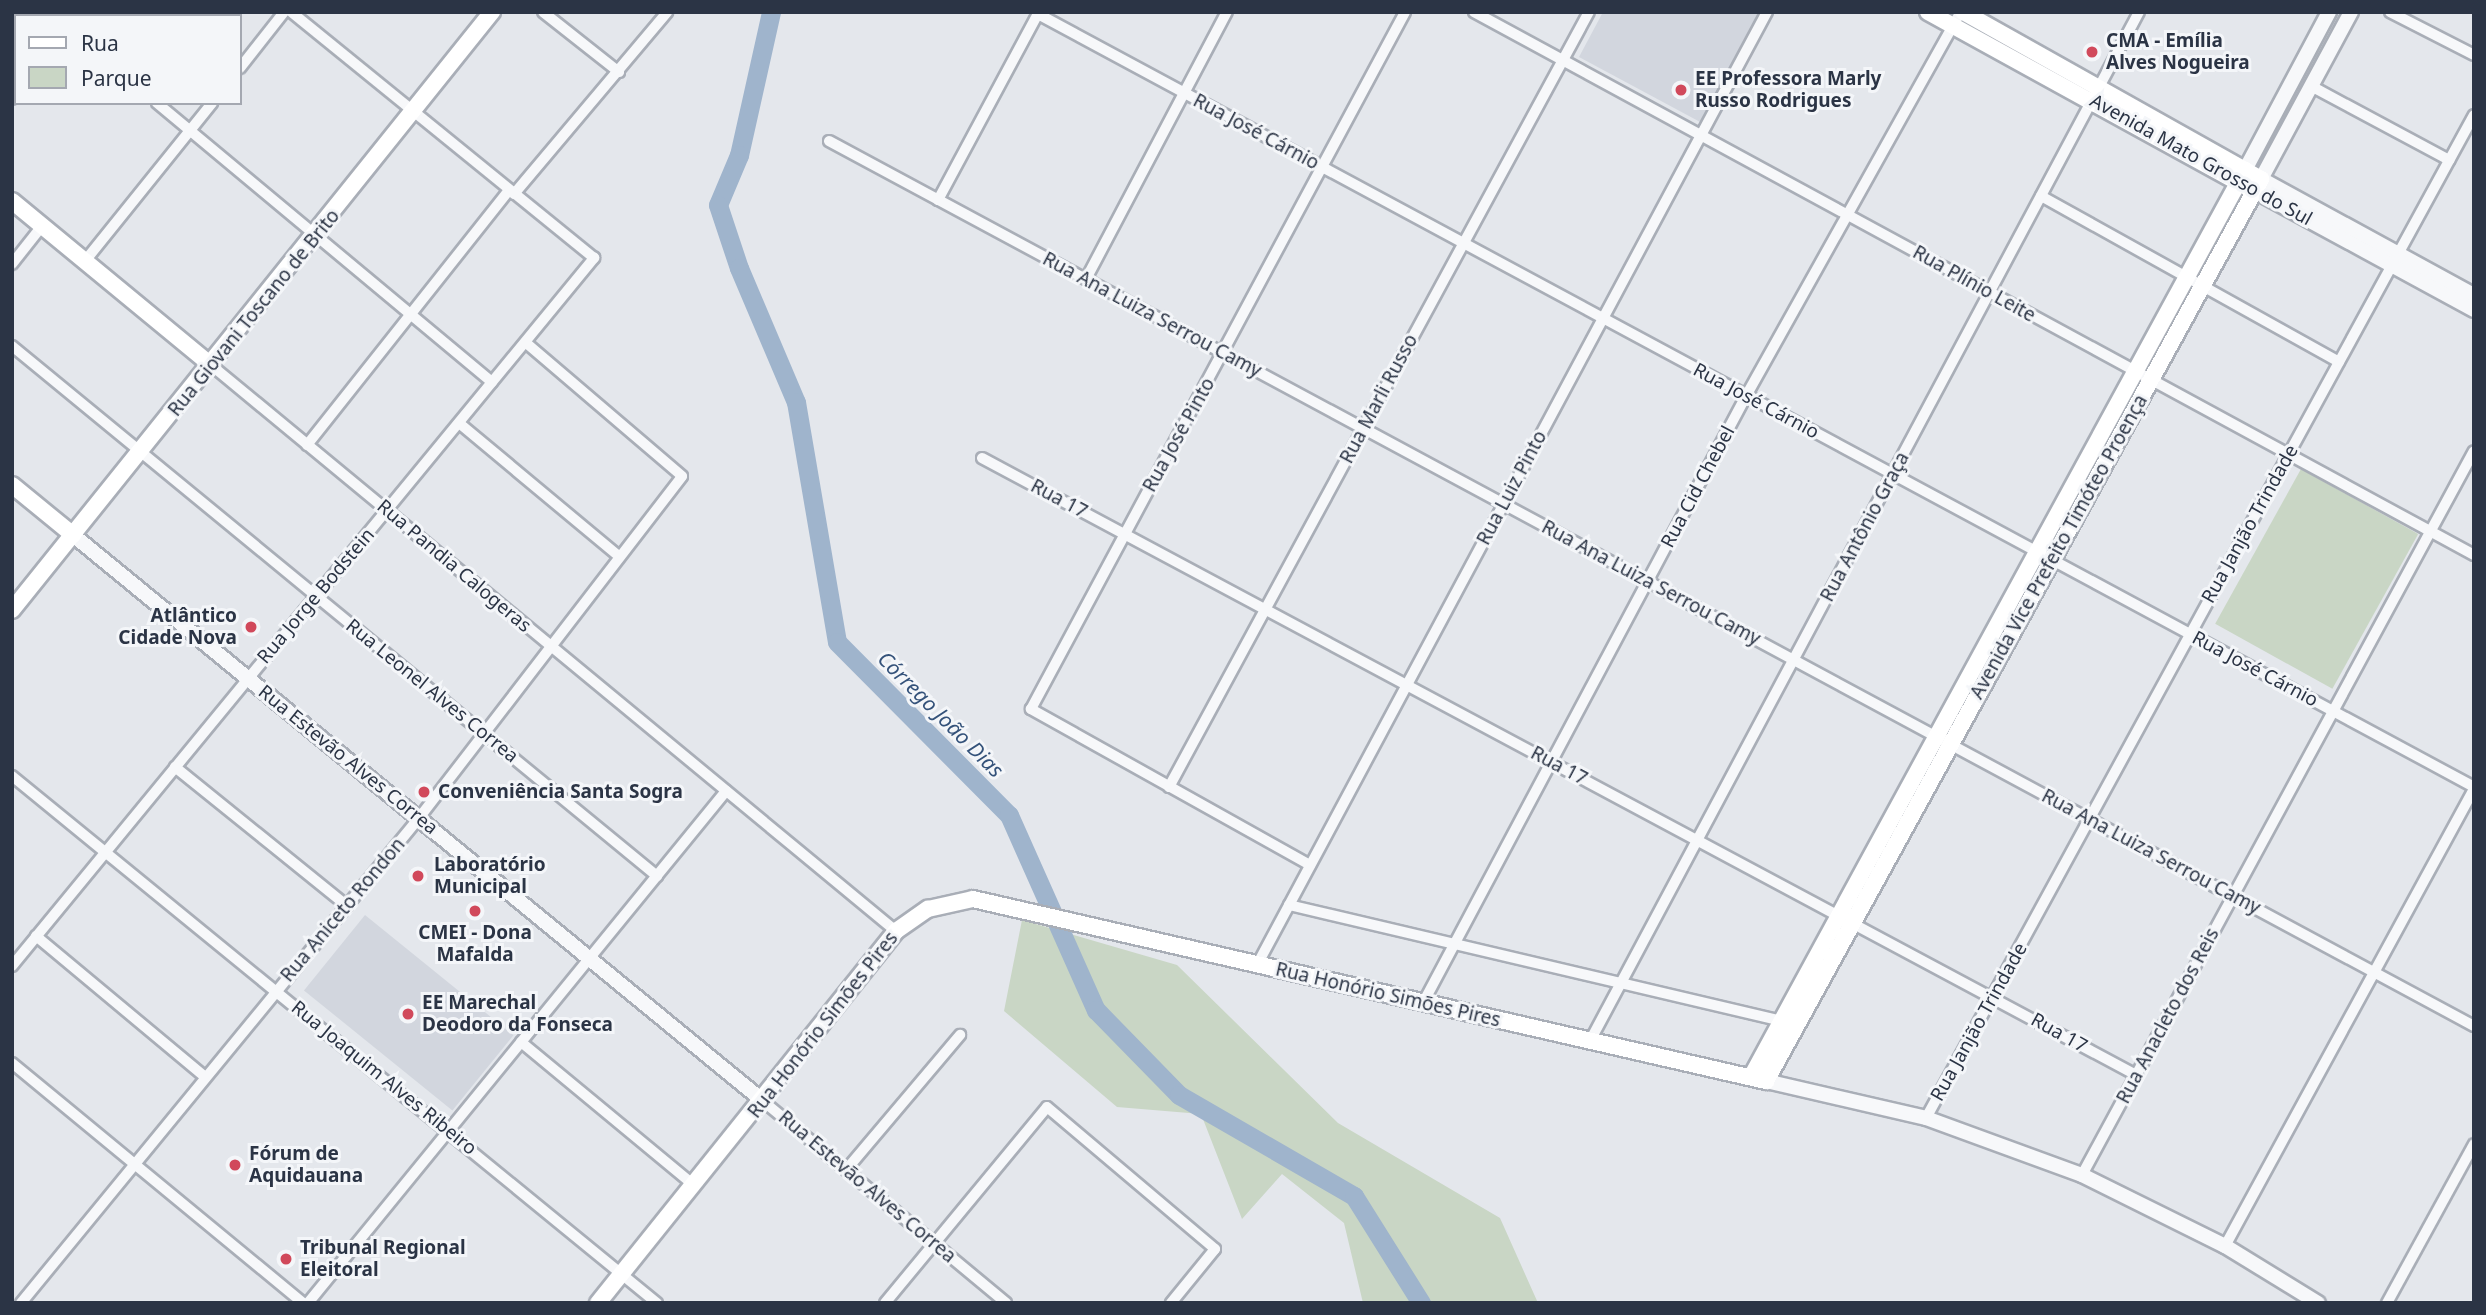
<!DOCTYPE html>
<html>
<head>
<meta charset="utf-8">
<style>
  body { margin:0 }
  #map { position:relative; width:2486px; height:1315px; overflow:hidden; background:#e4e7ec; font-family:"Noto Sans",sans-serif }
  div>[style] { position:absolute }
  .built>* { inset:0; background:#d2d6de; transform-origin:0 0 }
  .green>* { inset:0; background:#c9d6c5; transform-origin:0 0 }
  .river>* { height:19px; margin:-9.5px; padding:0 9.5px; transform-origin:9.5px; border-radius:9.5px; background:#9fb4cc }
  .roads { filter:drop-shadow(2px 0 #a9aeb7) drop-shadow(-2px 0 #a9aeb7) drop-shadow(0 2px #a9aeb7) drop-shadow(0 -2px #a9aeb7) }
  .minor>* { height:10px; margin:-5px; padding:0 5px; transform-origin:5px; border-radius:5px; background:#f7f8fa }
  .tertiary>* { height:14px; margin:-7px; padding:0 7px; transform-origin:7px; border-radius:7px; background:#f7f8fa }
  .secondary>* { height:16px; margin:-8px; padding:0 8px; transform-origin:8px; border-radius:8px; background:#fff }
  .dots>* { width:19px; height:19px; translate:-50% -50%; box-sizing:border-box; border:4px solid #f4f6f9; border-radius:50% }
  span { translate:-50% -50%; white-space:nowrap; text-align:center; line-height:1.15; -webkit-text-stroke:6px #f4f6f9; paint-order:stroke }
  .poi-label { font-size:19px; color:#2b3445; font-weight:700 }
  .left { translate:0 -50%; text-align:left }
  .right { translate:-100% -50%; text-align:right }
  .street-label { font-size:19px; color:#2b3445 }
  .water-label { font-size:21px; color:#34527a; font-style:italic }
  .frame { position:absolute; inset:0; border:14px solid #2b3445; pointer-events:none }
  .legend { position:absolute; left:14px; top:14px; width:228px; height:91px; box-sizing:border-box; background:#f4f6f9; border:2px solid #a4a8b1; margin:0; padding:9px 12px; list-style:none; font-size:21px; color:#2b3445 }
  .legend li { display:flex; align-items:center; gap:14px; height:35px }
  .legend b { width:35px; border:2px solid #a4a8b1 }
</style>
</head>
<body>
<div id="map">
  <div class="built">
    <i style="clip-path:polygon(1603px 12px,1762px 12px,1702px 123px,1579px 57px)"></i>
    <i style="left:365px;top:915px;width:191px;height:97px;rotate:39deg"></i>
  </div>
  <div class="green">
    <i style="left:2301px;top:469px;width:134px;height:177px;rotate:29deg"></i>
    <i style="clip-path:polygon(1022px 920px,1177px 965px,1338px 1123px,1500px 1218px,1538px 1303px,1363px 1303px,1344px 1223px,1282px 1174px,1242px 1219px,1201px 1114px,1117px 1107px,1004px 1011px)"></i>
  </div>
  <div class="river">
    <i style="left:771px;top:12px;width:147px;rotate:102.6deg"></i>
    <i style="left:739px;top:155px;width:54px;rotate:112.8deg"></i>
    <i style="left:718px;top:205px;width:66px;rotate:71.6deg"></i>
    <i style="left:739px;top:268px;width:146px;rotate:67deg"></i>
    <i style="left:796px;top:402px;width:243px;rotate:80.3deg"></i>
    <i style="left:837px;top:642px;width:244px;rotate:45.2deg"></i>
    <i style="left:1009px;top:815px;width:214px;rotate:66deg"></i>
    <i style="left:1096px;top:1010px;width:119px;rotate:45.7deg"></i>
    <i style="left:1179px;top:1095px;width:202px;rotate:30deg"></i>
    <i style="left:1354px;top:1196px;width:126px;rotate:57.9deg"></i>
  </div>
  <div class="roads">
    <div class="minor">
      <i style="left:47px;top:12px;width:6px;rotate:45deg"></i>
      <i style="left:543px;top:12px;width:97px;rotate:38.3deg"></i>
      <i style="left:1474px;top:12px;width:1138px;rotate:28.5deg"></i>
      <i style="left:2390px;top:12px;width:94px;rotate:27.1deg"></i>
      <i style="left:1038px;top:14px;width:1631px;rotate:28.29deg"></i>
      <i style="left:80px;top:16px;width:4px;rotate:-63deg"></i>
      <i style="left:240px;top:68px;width:71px;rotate:-51.8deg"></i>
      <i style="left:2311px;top:86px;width:157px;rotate:28.2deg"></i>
      <i style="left:12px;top:99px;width:6px;rotate:-45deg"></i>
      <i style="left:157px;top:103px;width:436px;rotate:39.8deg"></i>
      <i style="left:829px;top:141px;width:1868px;rotate:28.28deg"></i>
      <i style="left:514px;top:194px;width:238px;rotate:-49.9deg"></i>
      <i style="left:2041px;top:196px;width:341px;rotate:29.1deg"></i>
      <i style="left:938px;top:200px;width:213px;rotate:-61.8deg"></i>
      <i style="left:85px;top:261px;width:203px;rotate:-51.2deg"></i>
      <i style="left:12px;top:264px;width:48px;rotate:-51.7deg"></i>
      <i style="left:1086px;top:279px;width:302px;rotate:-62.2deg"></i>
      <i style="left:12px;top:346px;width:835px;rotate:39.41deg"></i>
      <i style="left:211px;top:365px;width:889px;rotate:39.57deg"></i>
      <i style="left:459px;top:423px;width:209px;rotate:39.8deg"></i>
      <i style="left:307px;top:445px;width:325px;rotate:-51.6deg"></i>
      <i style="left:982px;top:458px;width:1309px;rotate:28.13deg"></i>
      <i style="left:175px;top:767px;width:221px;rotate:38.9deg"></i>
      <i style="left:12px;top:776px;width:833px;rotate:39.25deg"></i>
      <i style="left:1169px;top:787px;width:881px;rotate:-61.55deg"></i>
      <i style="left:1310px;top:865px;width:320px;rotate:-150.8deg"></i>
      <i style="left:1031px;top:709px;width:791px;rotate:-61.78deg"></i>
      <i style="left:1289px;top:905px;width:506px;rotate:13.24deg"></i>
      <i style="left:36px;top:936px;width:220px;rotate:39.8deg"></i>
      <i style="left:1257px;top:965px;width:1081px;rotate:-61.85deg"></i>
      <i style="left:12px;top:966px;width:917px;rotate:-50.58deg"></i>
      <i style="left:594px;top:258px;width:390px;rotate:-140.9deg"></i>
      <i style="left:1423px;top:1003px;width:688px;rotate:-61.98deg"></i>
      <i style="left:1746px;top:396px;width:440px;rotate:-60.8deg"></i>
      <i style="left:1590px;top:1041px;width:1166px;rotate:-61.92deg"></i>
      <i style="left:521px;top:1042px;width:224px;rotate:39.6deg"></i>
      <i style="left:12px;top:1063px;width:377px;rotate:39.5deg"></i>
      <i style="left:763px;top:1101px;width:316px;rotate:39.7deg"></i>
      <i style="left:1926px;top:1118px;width:1143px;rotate:-61.35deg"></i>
      <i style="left:846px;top:1170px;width:177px;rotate:-49.8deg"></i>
      <i style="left:2082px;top:1175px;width:823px;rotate:-61.57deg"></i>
      <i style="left:2225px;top:1246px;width:520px;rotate:-61.42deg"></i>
      <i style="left:21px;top:1303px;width:627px;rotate:-50.63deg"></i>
      <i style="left:419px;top:818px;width:431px;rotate:-52.4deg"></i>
      <i style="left:682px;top:476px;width:206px;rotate:-139.5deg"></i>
      <i style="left:308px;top:1303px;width:661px;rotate:-50.77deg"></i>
      <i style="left:885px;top:1303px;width:254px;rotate:-50.4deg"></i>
      <i style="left:1047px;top:1107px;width:220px;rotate:40.2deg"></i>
      <i style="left:1215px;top:1249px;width:70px;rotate:129.2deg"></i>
      <i style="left:2387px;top:1303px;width:181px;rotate:-61.3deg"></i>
    </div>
    <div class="tertiary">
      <i style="left:2351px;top:12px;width:190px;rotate:118.3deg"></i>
      <i style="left:2261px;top:179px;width:243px;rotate:28.6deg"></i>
      <i style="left:2245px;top:170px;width:179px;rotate:-62deg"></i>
      <i style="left:2255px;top:191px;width:249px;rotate:28.5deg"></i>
      <i style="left:73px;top:535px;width:892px;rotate:39.36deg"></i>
      <i style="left:1766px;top:1081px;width:164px;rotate:13deg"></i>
      <i style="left:1926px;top:1118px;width:166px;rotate:20.1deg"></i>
      <i style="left:2082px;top:1175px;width:160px;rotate:26.4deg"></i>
      <i style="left:2225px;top:1246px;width:109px;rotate:31.5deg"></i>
    </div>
    <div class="secondary">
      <i style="left:1928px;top:12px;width:365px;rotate:28.8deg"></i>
      <i style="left:12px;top:201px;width:258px;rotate:39.5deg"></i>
      <i style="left:12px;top:485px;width:79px;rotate:39.3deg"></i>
      <i style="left:12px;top:610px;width:767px;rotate:-51.25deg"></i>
      <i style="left:1751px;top:1077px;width:1033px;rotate:-61.42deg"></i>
      <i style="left:598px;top:1303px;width:477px;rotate:-51.3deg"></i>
      <i style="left:896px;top:931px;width:39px;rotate:-35deg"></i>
      <i style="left:928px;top:909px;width:46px;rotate:-12.5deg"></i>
      <i style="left:973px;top:899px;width:814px;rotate:12.93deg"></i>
      <i style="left:1766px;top:1081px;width:1029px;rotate:-61.24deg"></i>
      <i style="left:2261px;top:179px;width:341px;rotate:-150.7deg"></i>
    </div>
  </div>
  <div class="dots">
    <i style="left:2092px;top:52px;background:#d1495b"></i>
    <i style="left:1681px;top:90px;background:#d1495b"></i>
    <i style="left:251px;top:627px;background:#d1495b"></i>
    <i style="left:424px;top:792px;background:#d1495b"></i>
    <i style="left:418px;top:876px;background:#d1495b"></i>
    <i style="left:475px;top:911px;background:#d1495b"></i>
    <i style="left:408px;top:1014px;background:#d1495b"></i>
    <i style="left:235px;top:1165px;background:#d1495b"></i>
    <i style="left:286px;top:1259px;background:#d1495b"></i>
  </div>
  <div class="poi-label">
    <span class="left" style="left:2106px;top:52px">CMA - Emília<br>Alves Nogueira</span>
    <span class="left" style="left:1695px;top:90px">EE Professora Marly<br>Russo Rodrigues</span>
    <span class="right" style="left:237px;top:627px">Atlântico<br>Cidade Nova</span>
    <span class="left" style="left:438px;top:792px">Conveniência Santa Sogra</span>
    <span class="left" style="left:434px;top:876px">Laboratório<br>Municipal</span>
    <span style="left:475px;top:944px">CMEI - Dona<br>Mafalda</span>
    <span class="left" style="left:422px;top:1014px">EE Marechal<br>Deodoro da Fonseca</span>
    <span class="left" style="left:249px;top:1165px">Fórum de<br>Aquidauana</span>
    <span class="left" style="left:300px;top:1259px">Tribunal Regional<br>Eleitoral</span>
  </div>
  <div class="street-label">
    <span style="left:1256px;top:132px;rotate:28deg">Rua José Cárnio</span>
    <span style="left:2201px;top:160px;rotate:29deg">Avenida Mato Grosso do Sul</span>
    <span style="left:1974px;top:284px;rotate:29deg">Rua Plínio Leite</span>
    <span style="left:254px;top:313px;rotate:-51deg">Rua Giovani Toscano de Brito</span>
    <span style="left:1152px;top:315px;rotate:28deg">Rua Ana Luiza Serrou Camy</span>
    <span style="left:1379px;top:399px;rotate:-62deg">Rua Marli Russo</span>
    <span style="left:1756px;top:401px;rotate:28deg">Rua José Cárnio</span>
    <span style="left:1179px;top:435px;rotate:-61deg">Rua José Pinto</span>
    <span style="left:1698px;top:487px;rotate:-62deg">Rua Cid Chebel</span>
    <span style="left:1512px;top:488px;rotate:-62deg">Rua Luiz Pinto</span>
    <span style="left:1059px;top:499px;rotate:28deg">Rua 17</span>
    <span style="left:2250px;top:524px;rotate:-61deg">Rua Janjão Trindade</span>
    <span style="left:1865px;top:527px;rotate:-62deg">Rua Antônio Graça</span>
    <span style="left:2059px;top:547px;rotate:-61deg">Avenida Vice Prefeito Timóteo Proença</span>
    <span style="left:454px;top:566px;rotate:40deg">Rua Pandia Calogeras</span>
    <span style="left:1651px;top:583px;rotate:28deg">Rua Ana Luiza Serrou Camy</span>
    <span style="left:316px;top:596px;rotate:-50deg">Rua Jorge Bodstein</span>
    <span style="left:2255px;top:669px;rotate:28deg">Rua José Cárnio</span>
    <span style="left:432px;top:691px;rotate:39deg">Rua Leonel Alves Correa</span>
    <span style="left:348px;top:760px;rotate:39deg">Rua Estevão Alves Correa</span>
    <span style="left:1559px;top:766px;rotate:28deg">Rua 17</span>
    <span style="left:2151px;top:852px;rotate:28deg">Rua Ana Luiza Serrou Camy</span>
    <span style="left:343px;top:910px;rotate:-50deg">Rua Aniceto Rondon</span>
    <span style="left:1388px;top:995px;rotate:13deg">Rua Honório Simões Pires</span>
    <span style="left:2168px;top:1016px;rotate:-62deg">Rua Anacleto dos Reis</span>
    <span style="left:1979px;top:1022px;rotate:-61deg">Rua Janjão Trindade</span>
    <span style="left:823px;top:1025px;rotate:-52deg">Rua Honório Simões Pires</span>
    <span style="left:2059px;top:1033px;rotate:29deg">Rua 17</span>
    <span style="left:384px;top:1078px;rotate:39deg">Rua Joaquim Alves Ribeiro</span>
    <span style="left:867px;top:1187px;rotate:40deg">Rua Estevão Alves Correa</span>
  </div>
  <div class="water-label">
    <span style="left:941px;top:714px;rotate:45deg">Córrego João Dias</span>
  </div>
  <div class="frame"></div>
  <ul class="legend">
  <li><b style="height:9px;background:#fff"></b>Rua</li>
  <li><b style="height:19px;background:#c9d6c5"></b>Parque</li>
  </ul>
</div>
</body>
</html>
